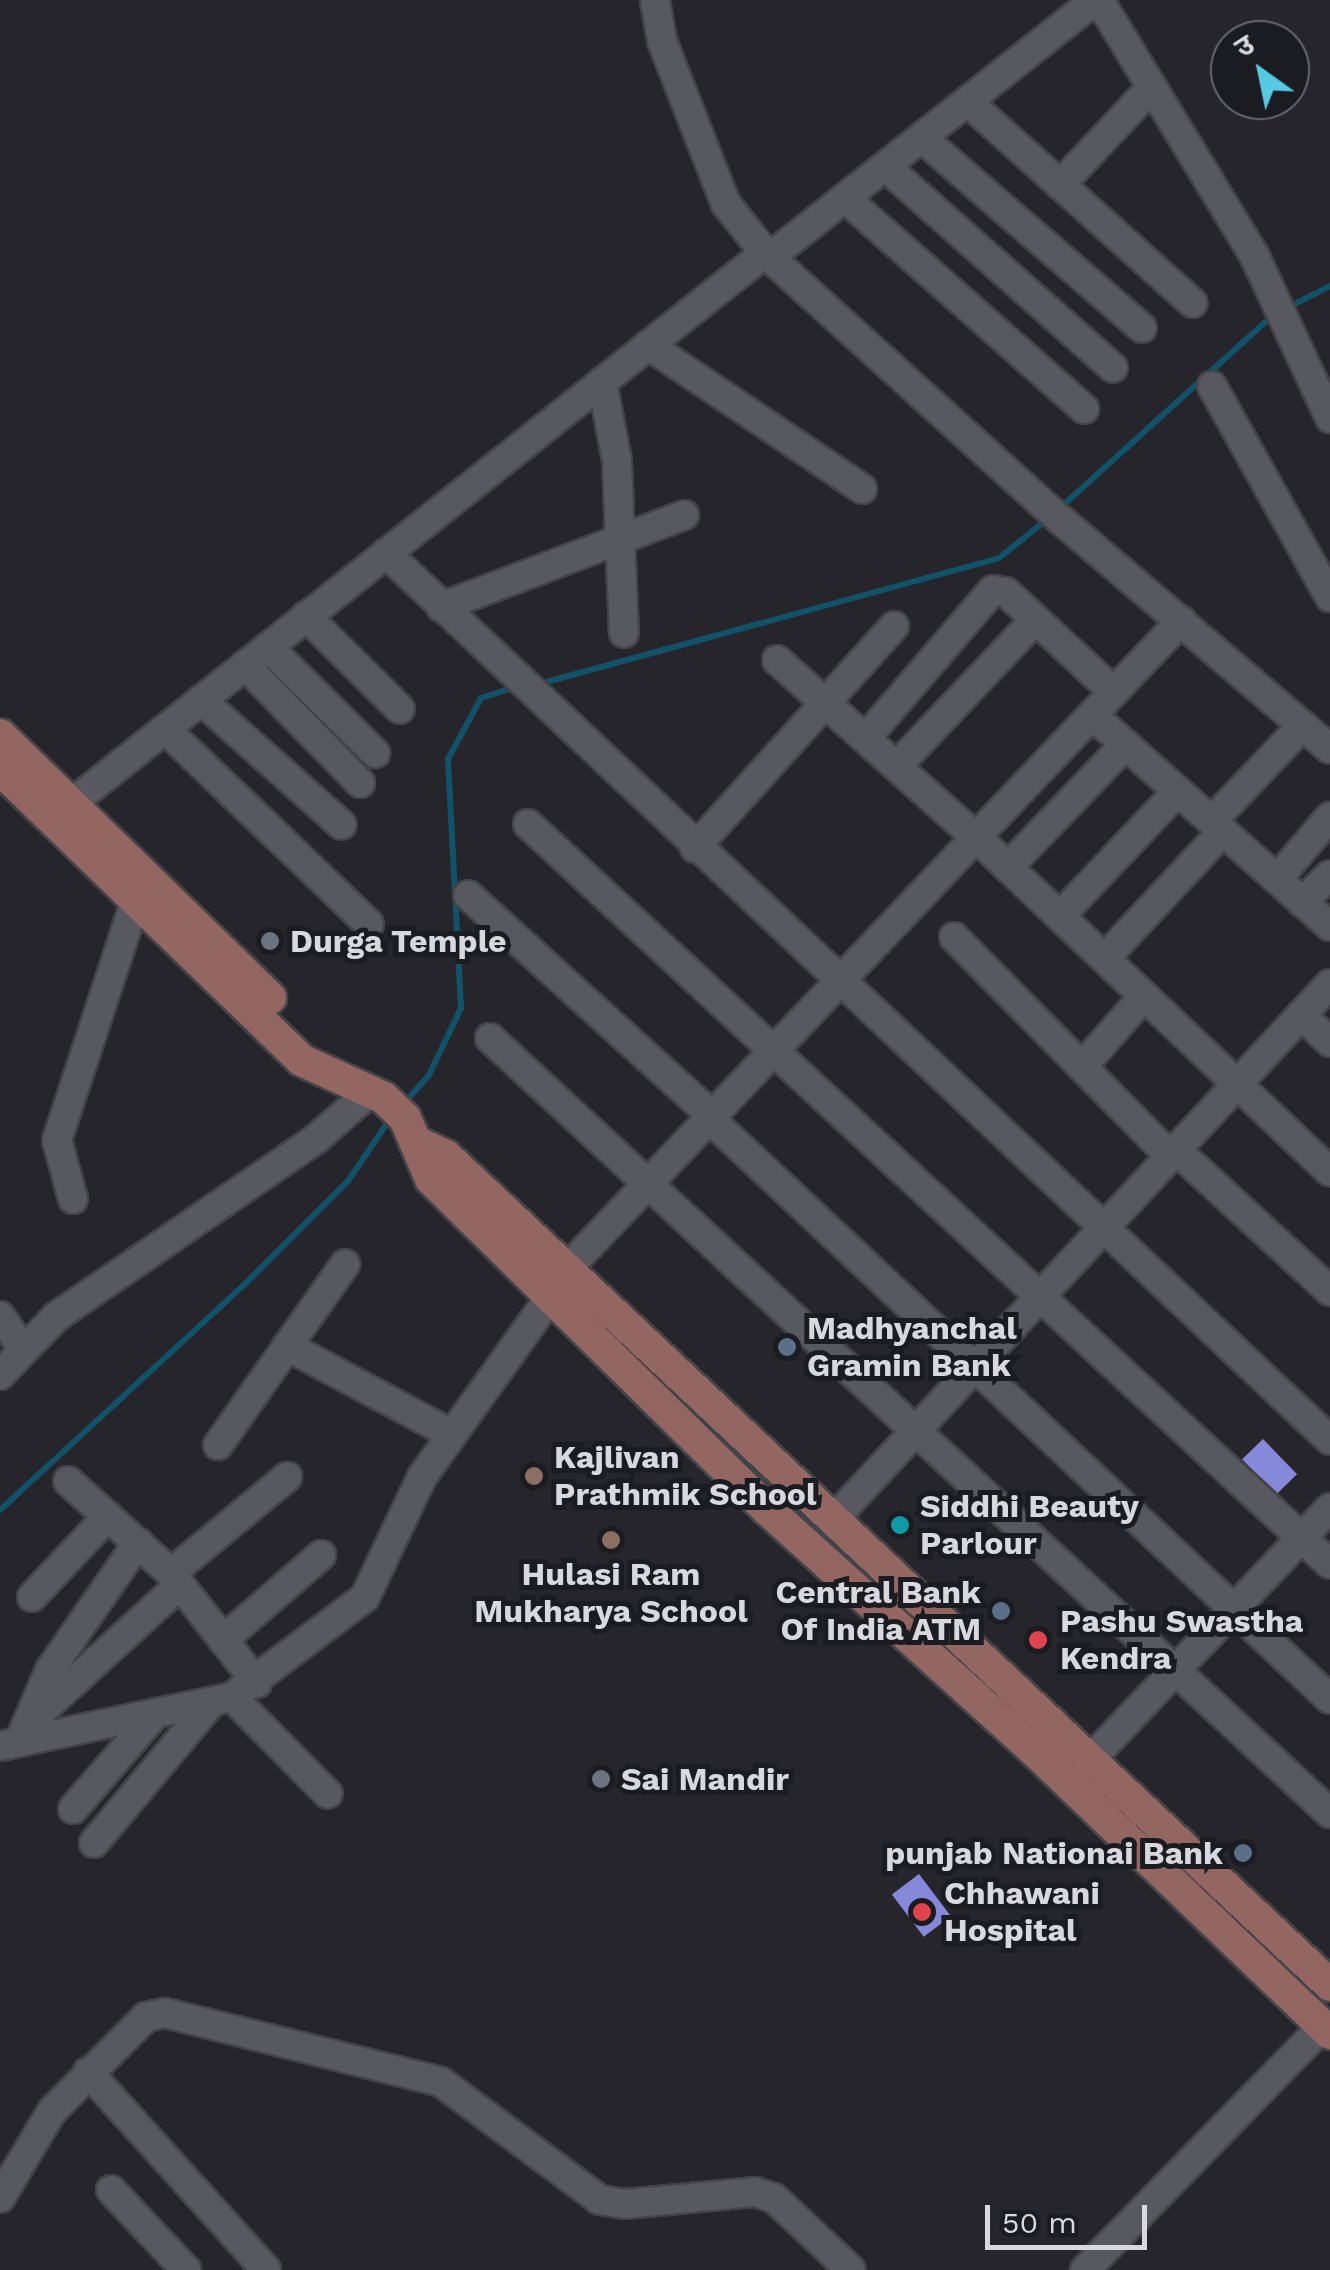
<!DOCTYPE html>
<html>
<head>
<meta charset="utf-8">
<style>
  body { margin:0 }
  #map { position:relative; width:1330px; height:2270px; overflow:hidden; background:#25252b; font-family:"Work Sans","Noto Sans Devanagari",sans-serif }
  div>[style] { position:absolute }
  .stream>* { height:6px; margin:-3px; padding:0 3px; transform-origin:3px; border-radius:3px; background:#115269 }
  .building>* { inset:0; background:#8688da; transform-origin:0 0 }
  .roads { filter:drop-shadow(2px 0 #434348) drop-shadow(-2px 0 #434348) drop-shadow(0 2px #434348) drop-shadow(0 -2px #434348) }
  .minor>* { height:28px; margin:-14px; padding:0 14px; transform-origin:14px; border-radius:14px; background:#585960 }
  .major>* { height:32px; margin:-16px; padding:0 16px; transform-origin:16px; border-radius:16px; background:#936662 }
  .dots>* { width:28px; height:28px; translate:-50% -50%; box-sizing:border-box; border:5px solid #1b1c22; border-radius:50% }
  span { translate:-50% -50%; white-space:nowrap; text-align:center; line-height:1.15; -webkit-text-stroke:10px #1b1c22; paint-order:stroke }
  .poi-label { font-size:32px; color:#d8d8dd; font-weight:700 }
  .left { translate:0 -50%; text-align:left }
  .right { translate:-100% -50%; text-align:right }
  .north { position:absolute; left:1210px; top:20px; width:100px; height:100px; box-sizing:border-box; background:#1b1c22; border:2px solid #67676d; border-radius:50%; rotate:327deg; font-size:28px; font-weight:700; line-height:40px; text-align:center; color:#d8d8dd }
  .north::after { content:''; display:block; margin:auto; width:35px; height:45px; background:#57c9e2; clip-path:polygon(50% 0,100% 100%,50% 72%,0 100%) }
  .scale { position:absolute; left:985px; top:2205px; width:162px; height:45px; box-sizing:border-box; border:5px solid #d8d8dd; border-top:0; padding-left:12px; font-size:30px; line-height:35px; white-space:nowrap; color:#d8d8dd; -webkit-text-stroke:8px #1b1c22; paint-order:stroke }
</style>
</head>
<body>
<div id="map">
  <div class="stream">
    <i style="left:1287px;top:308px;width:48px;rotate:-27.1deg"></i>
    <i style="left:1059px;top:509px;width:287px;rotate:-42.2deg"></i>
    <i style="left:539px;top:684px;width:477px;rotate:-15.3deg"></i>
    <i style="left:999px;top:558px;width:65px;rotate:-38.8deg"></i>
    <i style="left:405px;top:1102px;width:36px;rotate:-48deg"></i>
    <i style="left:429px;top:1075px;width:74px;rotate:-64.5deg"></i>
    <i style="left:461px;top:1008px;width:249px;rotate:-93deg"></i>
    <i style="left:448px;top:759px;width:69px;rotate:-61.6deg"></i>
    <i style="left:481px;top:698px;width:38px;rotate:-18deg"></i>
    <i style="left:0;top:1510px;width:336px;rotate:-42.7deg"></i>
    <i style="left:247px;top:1282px;width:143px;rotate:-45deg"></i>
    <i style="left:348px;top:1181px;width:75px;rotate:-55.9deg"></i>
  </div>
  <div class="building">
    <i style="left:1263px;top:1439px;width:49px;height:29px;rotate:46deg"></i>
    <i style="left:919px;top:1874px;width:53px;height:34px;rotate:53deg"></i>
  </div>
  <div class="roads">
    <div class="minor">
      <i style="left:655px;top:0;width:42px;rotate:80.3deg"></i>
      <i style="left:662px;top:41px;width:175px;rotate:68.6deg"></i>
      <i style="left:726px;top:204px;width:63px;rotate:51.5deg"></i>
      <i style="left:1099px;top:0;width:301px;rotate:58.7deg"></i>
      <i style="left:1255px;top:257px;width:178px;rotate:65deg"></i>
      <i style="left:969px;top:103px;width:300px;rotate:41.8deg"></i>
      <i style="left:923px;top:139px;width:289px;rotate:40.8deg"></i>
      <i style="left:886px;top:167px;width:303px;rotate:41.5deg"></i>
      <i style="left:1060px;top:185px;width:134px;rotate:-46.8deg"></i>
      <i style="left:845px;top:198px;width:319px;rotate:41.4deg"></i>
      <i style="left:770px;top:257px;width:415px;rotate:-38.3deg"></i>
      <i style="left:648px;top:345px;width:258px;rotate:33.9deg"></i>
      <i style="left:602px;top:382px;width:80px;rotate:79.2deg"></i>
      <i style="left:617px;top:461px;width:172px;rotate:87.7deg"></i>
      <i style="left:1212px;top:386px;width:242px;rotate:60.8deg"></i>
      <i style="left:386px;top:553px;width:1295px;rotate:43.22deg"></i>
      <i style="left:441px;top:607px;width:260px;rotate:-20.7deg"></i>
      <i style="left:306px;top:616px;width:132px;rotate:44.7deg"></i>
      <i style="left:268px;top:647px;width:151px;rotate:44.7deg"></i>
      <i style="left:777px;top:660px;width:266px;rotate:41.7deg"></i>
      <i style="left:976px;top:837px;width:487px;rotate:43.4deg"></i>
      <i style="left:245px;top:665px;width:165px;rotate:45.7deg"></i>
      <i style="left:201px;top:700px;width:188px;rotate:41.6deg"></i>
      <i style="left:1092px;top:715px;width:318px;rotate:41.6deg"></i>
      <i style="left:165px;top:729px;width:282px;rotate:43.7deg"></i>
      <i style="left:866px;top:738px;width:195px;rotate:-49.4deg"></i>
      <i style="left:993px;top:590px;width:13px;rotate:9deg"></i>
      <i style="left:1006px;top:592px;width:147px;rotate:42.8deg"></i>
      <i style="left:897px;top:766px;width:201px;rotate:-46.6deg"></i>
      <i style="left:72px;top:803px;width:885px;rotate:-38.44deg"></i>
      <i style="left:765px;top:253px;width:399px;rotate:42.1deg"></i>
      <i style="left:1061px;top:520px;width:353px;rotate:40.4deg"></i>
      <i style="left:1212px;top:821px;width:132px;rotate:-46.5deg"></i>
      <i style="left:528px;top:824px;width:1091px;rotate:42.7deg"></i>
      <i style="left:695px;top:848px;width:298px;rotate:-48.1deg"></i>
      <i style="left:1008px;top:867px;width:170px;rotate:-46.2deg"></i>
      <i style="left:1277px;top:879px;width:82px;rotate:-49.5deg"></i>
      <i style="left:468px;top:895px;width:330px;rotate:42.1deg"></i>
      <i style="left:1302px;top:902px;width:39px;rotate:-44deg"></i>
      <i style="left:1060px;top:916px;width:172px;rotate:-46.7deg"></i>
      <i style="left:954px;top:937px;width:305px;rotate:45.4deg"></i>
      <i style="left:1105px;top:958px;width:173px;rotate:-47.1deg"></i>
      <i style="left:1301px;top:1015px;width:40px;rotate:43deg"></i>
      <i style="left:490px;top:1038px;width:1143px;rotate:42.7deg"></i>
      <i style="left:1082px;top:1067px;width:94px;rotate:-48.9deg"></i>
      <i style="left:710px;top:1119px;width:849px;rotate:43.09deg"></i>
      <i style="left:1174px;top:1148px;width:212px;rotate:42.5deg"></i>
      <i style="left:73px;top:1199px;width:61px;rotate:-105.2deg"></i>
      <i style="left:57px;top:1140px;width:253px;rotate:-71.8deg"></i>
      <i style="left:565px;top:1271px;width:896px;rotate:-46.54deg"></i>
      <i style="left:0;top:1316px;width:40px;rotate:55.1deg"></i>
      <i style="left:287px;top:1346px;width:186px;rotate:28.2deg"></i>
      <i style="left:0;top:1375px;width:81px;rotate:-46deg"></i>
      <i style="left:56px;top:1317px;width:316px;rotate:-34.4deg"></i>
      <i style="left:317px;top:1138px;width:70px;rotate:-41deg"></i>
      <i style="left:218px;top:1445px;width:221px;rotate:-54.9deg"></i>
      <i style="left:68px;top:1481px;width:138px;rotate:41.8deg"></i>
      <i style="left:171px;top:1573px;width:140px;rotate:52deg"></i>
      <i style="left:832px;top:1521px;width:732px;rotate:-47.16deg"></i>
      <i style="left:171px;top:1573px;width:151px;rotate:-39.6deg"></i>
      <i style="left:32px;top:1597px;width:111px;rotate:-46.8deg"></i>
      <i style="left:223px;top:1640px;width:130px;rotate:-40.9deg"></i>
      <i style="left:232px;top:1697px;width:136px;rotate:45.3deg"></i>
      <i style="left:33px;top:1719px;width:199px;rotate:-42.4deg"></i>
      <i style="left:19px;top:1742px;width:78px;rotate:-66.7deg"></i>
      <i style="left:50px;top:1670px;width:155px;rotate:-55.3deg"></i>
      <i style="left:0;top:1746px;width:237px;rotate:-11.9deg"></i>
      <i style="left:232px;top:1697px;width:166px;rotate:-36.9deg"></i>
      <i style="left:365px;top:1597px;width:133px;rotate:-64.6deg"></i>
      <i style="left:422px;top:1477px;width:222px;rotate:-54.5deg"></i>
      <i style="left:1089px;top:1761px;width:349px;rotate:-46.4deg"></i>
      <i style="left:73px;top:1809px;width:127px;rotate:-49.2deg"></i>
      <i style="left:94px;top:1843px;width:184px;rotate:-50.1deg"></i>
      <i style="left:88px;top:2072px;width:266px;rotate:48deg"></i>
      <i style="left:111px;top:2190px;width:110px;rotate:46.8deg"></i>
      <i style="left:0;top:2198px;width:101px;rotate:-59.1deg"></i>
      <i style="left:52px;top:2111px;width:133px;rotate:-45deg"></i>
      <i style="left:146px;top:2017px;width:19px;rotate:-12deg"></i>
      <i style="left:165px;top:2013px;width:284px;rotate:14deg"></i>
      <i style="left:441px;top:2082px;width:198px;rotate:36.6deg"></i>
      <i style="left:600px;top:2200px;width:25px;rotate:9deg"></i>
      <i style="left:625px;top:2204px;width:131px;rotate:-5.3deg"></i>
      <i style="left:755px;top:2192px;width:20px;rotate:18deg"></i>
      <i style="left:774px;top:2198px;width:105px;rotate:43.1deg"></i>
      <i style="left:1085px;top:2270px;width:341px;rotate:-45.7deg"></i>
    </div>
    <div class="major">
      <i style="left:0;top:735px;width:377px;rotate:44.2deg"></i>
      <i style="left:0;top:769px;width:419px;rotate:44deg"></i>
      <i style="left:301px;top:1060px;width:91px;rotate:24.6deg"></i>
      <i style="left:384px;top:1098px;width:29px;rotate:44deg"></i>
      <i style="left:405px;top:1118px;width:66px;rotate:66.9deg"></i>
      <i style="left:431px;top:1179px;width:471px;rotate:44.5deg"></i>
      <i style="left:767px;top:1509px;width:365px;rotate:42.1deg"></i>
      <i style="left:1038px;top:1754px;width:404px;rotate:43.7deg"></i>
      <i style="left:418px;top:1143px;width:31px;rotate:25deg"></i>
      <i style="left:446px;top:1156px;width:1212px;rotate:43.16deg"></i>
    </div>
  </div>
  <div class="dots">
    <i style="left:270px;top:941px;background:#6b7280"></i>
    <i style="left:787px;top:1347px;background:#5c6f8a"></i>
    <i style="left:534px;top:1476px;background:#8d6e63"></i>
    <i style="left:900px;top:1525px;background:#0f9aa8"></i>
    <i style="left:611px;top:1540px;background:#8d6e63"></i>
    <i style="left:1001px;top:1611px;background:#5c6f8a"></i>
    <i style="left:1038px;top:1640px;background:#e0444e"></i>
    <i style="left:601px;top:1779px;background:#6b7280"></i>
    <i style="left:1243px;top:1853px;background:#5c6f8a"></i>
    <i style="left:922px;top:1912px;background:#e0444e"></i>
  </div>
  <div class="poi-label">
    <span class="left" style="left:290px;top:941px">Durga Temple</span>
    <span class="left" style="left:807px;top:1347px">Madhyanchal<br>Gramin Bank</span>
    <span class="left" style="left:554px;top:1476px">Kajlivan<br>Prathmik School</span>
    <span class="left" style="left:920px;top:1525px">Siddhi Beauty<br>Parlour</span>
    <span style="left:611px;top:1593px">Hulasi Ram<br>Mukharya School</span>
    <span class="right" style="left:981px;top:1611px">Central Bank<br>Of India ATM</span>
    <span class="left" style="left:1060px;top:1640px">Pashu Swastha<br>Kendra</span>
    <span class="left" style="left:621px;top:1779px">Sai Mandir</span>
    <span class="right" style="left:1223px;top:1853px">punjab Nationai Bank</span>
    <span class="left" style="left:944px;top:1912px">Chhawani<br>Hospital</span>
  </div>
  <div class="north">उ</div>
  <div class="scale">50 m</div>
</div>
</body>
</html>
